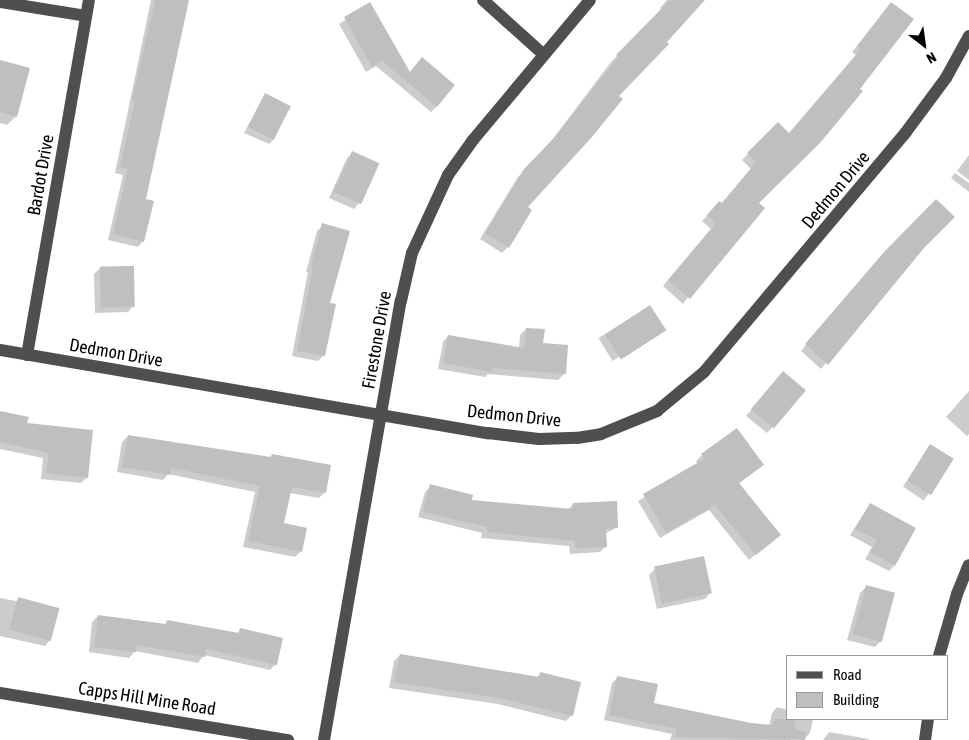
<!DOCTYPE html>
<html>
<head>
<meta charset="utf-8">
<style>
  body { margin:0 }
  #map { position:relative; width:969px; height:740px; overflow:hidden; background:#fff; font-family:"Asap Condensed",sans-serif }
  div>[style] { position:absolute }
  .shadow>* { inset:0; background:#0003; transform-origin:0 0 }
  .building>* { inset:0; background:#bfbfbf; transform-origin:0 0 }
  .minor>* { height:12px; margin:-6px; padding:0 6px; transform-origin:6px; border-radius:6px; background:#4f4f4f }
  span { translate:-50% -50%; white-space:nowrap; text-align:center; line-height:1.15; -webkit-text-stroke:4.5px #fff; paint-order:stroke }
  .street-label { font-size:18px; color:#000 }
  .legend { position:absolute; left:786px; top:655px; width:162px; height:65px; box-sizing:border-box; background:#fff; border:1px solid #999; margin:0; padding:6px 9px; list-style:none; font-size:15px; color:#000 }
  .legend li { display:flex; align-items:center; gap:10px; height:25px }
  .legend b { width:25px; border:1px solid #999 }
  .north { position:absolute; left:899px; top:20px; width:50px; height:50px; -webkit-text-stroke:4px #fff; paint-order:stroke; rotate:150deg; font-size:14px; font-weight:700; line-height:20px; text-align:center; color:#000 }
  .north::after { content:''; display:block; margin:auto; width:18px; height:22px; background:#000; clip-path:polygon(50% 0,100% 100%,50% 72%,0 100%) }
</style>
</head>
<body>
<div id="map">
  <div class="shadow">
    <i style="clip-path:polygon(151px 0,188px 0,144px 200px,143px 241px,138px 247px,108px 240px,123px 175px,115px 173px)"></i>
    <i style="clip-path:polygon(667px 0,703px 0,617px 96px,526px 208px,508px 247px,502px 253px,480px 239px,518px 177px,549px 144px,611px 62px,662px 10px,660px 8px)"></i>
    <i style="clip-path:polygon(369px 4px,409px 73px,416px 65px,437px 106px,431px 112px,376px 66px,366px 72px,339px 24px)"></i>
    <i style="clip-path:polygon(891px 4px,912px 19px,758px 203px,683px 304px,663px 286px,711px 229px,702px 221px,714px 208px,722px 204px,751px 169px,742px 160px,778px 124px,788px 135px,856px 55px,852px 52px)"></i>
    <i style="clip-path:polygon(0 61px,16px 116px,7px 125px,0 123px)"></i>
    <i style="clip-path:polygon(265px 95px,275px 138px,269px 144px,244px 133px)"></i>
    <i style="clip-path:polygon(353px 153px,359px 203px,354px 209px,329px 198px,347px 158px)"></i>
    <i style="clip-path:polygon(969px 155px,969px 180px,957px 171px)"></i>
    <i style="clip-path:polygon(955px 173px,969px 183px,969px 192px,951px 178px)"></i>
    <i style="clip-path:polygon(323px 225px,329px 304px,324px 355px,318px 361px,292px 356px,308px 272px,306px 272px,317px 231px)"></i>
    <i style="clip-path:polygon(923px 247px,821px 369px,801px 351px,879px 258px)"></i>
    <i style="clip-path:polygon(100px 268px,133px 306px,128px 312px,95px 313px,94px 274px)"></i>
    <i style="left:650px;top:307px;width:27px;height:60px;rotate:59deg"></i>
    <i style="clip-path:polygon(526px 329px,542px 345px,567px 347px,564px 374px,558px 380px,488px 374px,485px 377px,438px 369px,443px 342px,448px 336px,519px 348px,520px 335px)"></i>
    <i style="clip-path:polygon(778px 379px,804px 390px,767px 433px,746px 416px)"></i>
    <i style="clip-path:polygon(969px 391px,969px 434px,967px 436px,946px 417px)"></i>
    <i style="clip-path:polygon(0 412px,26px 424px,87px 477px,81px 483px,41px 479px,43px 458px,0 449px)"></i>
    <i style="clip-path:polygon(128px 436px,269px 458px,272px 455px,324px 493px,319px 498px,290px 493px,283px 524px,300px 552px,295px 557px,243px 547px,255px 492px,168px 474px,163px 480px,117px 472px,122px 442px)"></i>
    <i style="left:931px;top:445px;width:25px;height:50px;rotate:34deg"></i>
    <i style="clip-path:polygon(702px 455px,762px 465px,738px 484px,773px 540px,749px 560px,709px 510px,660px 538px,638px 501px,698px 464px,696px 461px)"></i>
    <i style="clip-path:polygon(431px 486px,470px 501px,568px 510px,573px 504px,617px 527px,605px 534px,606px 546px,600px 552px,570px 554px,569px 546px,481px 538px,482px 533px,418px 517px,425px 492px)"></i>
    <i style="clip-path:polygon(870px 504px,894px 566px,889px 571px,865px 559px,872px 547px,850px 535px)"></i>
    <i style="clip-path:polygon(655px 569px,710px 593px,705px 599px,657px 609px,649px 575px)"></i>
    <i style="clip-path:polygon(866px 587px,881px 641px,875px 647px,847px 640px,860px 593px)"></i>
    <i style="clip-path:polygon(0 598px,58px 609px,50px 640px,45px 646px,0 636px)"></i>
    <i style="clip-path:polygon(98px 616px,164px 625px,168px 621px,237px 634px,240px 630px,276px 664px,270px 670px,204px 655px,198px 663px,135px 651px,129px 658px,89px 652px,92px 622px)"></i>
    <i style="clip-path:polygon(400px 655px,536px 678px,541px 673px,572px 715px,566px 721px,498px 704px,389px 688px,394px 661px)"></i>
    <i style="clip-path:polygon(618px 677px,653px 704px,751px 724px,769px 726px,772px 713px,777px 707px,788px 710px,788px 719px,813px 719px,810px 733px,804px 739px,791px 737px,791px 740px,670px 740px,672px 734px,604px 720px,612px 683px)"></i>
    <i style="clip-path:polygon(829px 732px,869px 739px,868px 740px,823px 740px)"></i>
  </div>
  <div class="building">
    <i style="clip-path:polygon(155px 0,189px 0,146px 199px,154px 201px,144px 242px,113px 234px,128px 169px,120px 167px,135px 101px,132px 100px)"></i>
    <i style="clip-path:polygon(670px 0,705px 0,667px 42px,669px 44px,619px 96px,623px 99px,591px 138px,528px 207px,532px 210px,509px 248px,485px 233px,524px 169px,555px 137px,618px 57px,616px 55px)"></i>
    <i style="clip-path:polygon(370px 2px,410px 72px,422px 57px,455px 85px,437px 107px,382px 61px,372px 67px,344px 17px)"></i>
    <i style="clip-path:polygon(891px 2px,914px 19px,860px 89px,863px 91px,820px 143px,759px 203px,765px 208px,690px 299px,668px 280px,716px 223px,707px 215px,719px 201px,722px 203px,756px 162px,747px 153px,778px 122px,789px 133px,861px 49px,857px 46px)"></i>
    <i style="clip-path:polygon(0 60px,30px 68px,17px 117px,0 112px)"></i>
    <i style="left:265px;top:93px;width:29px;height:38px;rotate:27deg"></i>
    <i style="left:352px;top:151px;width:30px;height:45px;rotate:24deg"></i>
    <i style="clip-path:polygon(936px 199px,955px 217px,924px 248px,828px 365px,805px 344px,885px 251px)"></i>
    <i style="clip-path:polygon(322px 223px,350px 231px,330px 303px,336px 304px,325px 356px,297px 351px,313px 267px,311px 266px)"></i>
    <i style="left:134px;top:266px;width:41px;height:34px;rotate:89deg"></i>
    <i style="left:650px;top:305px;width:30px;height:54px;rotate:57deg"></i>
    <i style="clip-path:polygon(526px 328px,545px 329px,543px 343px,568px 345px,566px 374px,493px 368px,492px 372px,443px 363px,448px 335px,524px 348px)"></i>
    <i style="left:783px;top:371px;width:30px;height:50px;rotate:40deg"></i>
    <i style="clip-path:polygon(0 411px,29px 417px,27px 423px,93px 430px,88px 478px,46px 473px,49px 453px,0 442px)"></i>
    <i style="clip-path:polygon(737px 428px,764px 465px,739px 483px,781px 535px,756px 555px,715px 505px,666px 533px,643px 494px,704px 459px,701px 454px)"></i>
    <i style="clip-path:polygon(128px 435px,271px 457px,272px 454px,331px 465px,326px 493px,292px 487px,284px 523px,307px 528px,302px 552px,248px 541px,260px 486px,171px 468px,170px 475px,122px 467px)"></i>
    <i style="left:930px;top:444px;width:28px;height:43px;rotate:32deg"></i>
    <i style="clip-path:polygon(430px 484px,473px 495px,472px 500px,573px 509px,573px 503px,617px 501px,618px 528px,606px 529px,607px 547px,575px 548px,575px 541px,487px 532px,487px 527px,423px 512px)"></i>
    <i style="clip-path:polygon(870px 503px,916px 528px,895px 566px,870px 552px,877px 540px,855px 529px)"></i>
    <i style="left:704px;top:556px;width:38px;height:51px;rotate:78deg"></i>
    <i style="left:866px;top:585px;width:30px;height:51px;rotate:15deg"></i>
    <i style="left:18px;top:597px;width:43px;height:34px;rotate:15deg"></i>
    <i style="clip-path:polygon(98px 615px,166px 624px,167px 620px,239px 633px,240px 628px,283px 638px,277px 665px,207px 649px,205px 657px,137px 645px,136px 652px,94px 647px)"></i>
    <i style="clip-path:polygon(400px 654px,539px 677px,540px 672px,581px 682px,573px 716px,504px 699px,394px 682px)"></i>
    <i style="clip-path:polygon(617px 676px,658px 684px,654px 703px,751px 723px,773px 725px,774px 719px,796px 719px,794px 729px,806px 732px,805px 740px,675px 737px,677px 729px,609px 715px)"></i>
  </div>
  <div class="minor">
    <i style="left:483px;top:0;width:82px;rotate:42deg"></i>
    <i style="left:0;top:2px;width:87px;rotate:9.2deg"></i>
    <i style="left:0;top:350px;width:495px;rotate:9.7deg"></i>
    <i style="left:488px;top:433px;width:51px;rotate:6.7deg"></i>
    <i style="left:539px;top:439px;width:38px;rotate:-2deg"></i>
    <i style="left:577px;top:438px;width:24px;rotate:-9deg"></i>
    <i style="left:601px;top:434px;width:61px;rotate:-22.3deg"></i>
    <i style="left:657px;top:411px;width:61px;rotate:-39.7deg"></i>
    <i style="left:704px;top:372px;width:314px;rotate:-49.9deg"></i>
    <i style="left:906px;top:132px;width:67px;rotate:-53.5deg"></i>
    <i style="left:946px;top:78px;width:48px;rotate:-61.3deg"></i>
    <i style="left:27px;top:355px;width:360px;rotate:-80.1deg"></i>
    <i style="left:939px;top:656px;width:65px;rotate:-73.8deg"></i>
    <i style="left:957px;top:594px;width:31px;rotate:-68deg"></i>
    <i style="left:0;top:693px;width:292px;rotate:9.3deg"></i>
    <i style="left:324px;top:740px;width:446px;rotate:-80.1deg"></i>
    <i style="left:401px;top:301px;width:49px;rotate:-77.1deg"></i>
    <i style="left:412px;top:253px;width:86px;rotate:-65.2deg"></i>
    <i style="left:448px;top:175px;width:43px;rotate:-54.5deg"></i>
    <i style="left:473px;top:140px;width:182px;rotate:-50.1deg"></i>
    <i style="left:925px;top:740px;width:21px;rotate:-82deg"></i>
  </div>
  <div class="street-label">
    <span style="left:41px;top:175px;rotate:-80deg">Bardot Drive</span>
    <span style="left:836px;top:190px;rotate:-50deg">Dedmon Drive</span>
    <span style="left:377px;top:340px;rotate:-80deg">Firestone Drive</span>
    <span style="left:116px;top:353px;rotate:10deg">Dedmon Drive</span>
    <span style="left:514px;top:416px;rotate:6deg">Dedmon Drive</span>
    <span style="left:147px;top:699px;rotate:9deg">Capps Hill Mine Road</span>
  </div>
  <ul class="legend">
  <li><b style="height:6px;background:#4f4f4f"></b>Road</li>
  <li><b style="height:14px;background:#bfbfbf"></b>Building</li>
  </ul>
  <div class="north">N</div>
</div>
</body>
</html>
